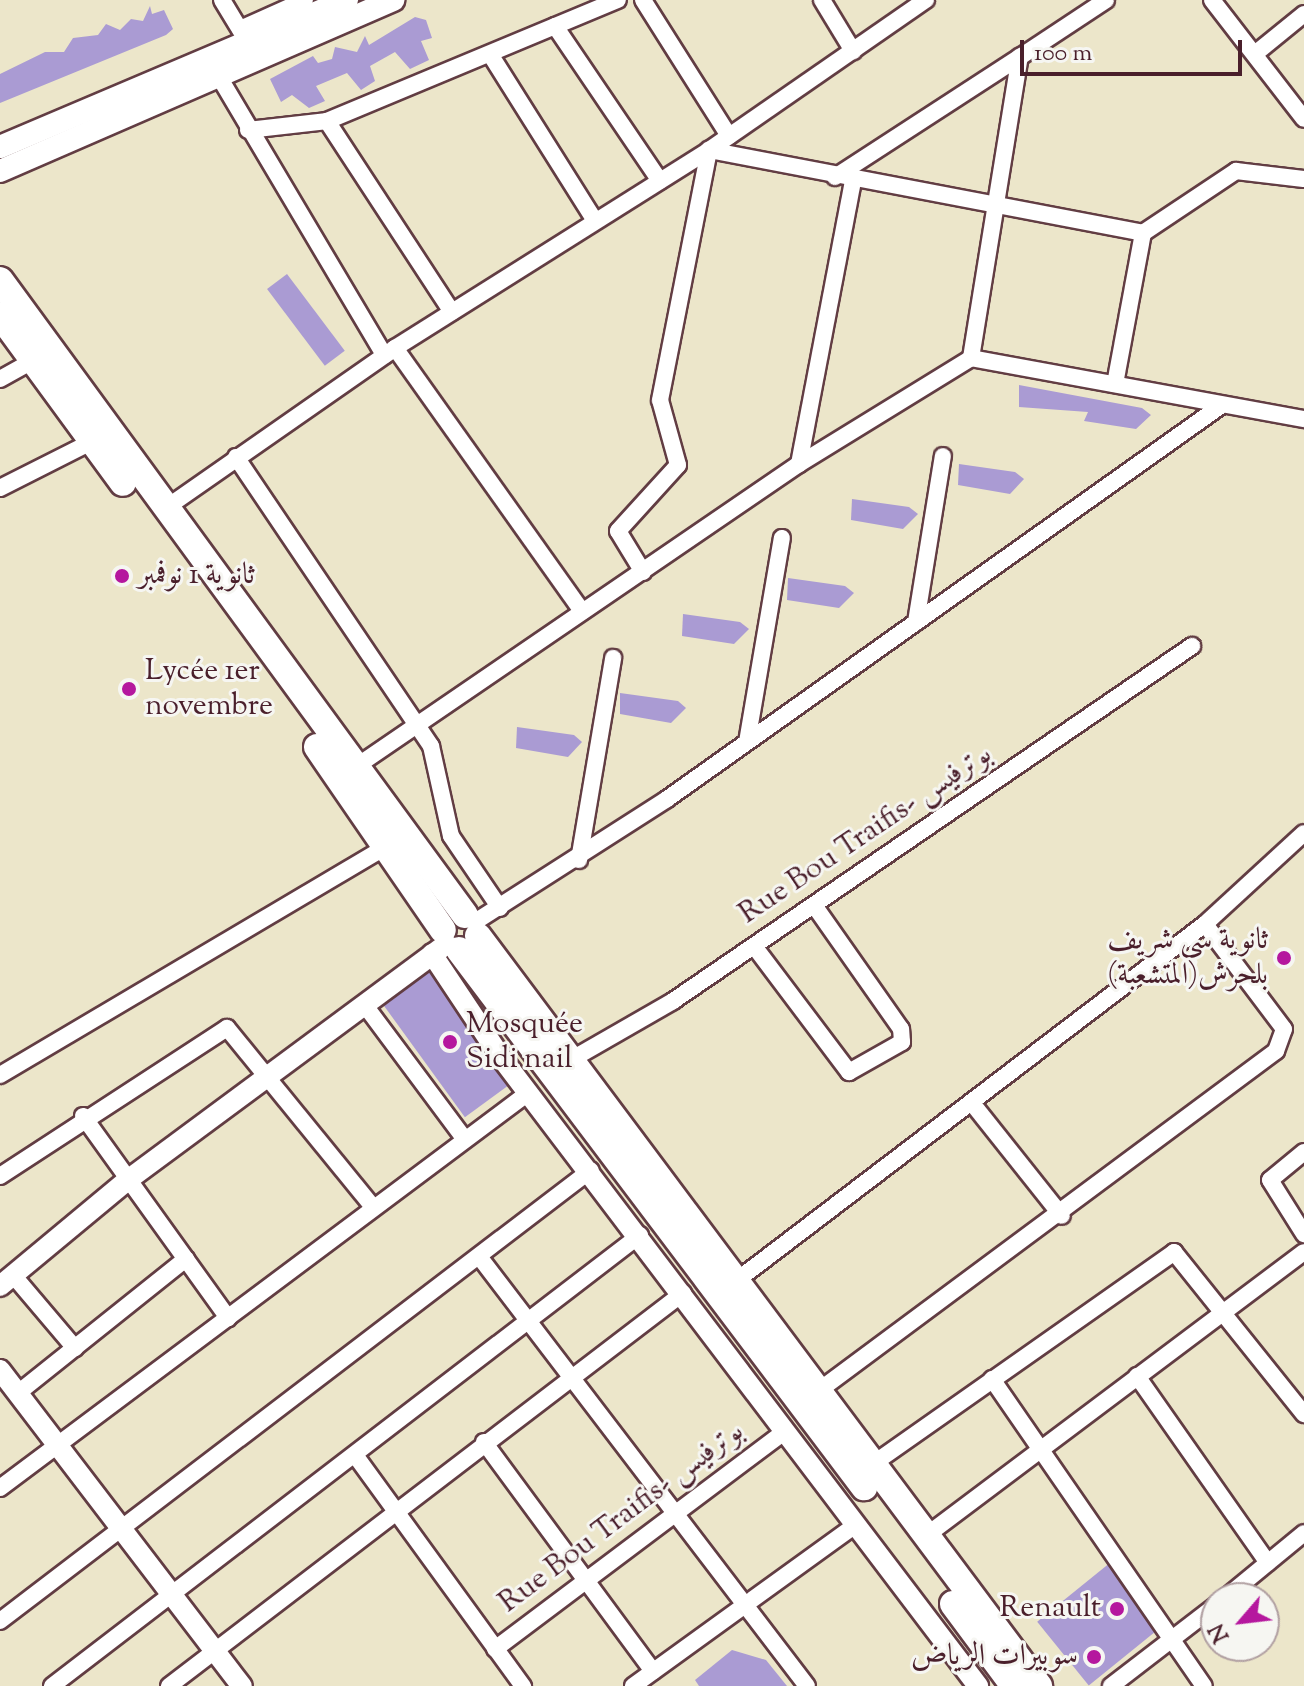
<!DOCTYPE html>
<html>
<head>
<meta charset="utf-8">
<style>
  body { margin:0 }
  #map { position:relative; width:1304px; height:1686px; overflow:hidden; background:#ece6ca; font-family:"Sorts Mill Goudy",Amiri,serif }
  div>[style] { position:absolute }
  .building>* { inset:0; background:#aa9bd3; transform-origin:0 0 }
  .roads { filter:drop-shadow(2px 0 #623d43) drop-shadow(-2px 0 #623d43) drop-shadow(0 2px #623d43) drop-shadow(0 -2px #623d43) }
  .minor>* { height:16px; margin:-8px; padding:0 8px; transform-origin:8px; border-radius:8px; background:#fff }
  .tertiary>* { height:20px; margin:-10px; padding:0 10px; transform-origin:10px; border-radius:10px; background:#fff }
  .secondary>* { height:22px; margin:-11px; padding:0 11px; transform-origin:11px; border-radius:11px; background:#fff }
  .trunk>* { height:26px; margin:-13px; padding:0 13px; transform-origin:13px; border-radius:13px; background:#fff }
  .dots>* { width:22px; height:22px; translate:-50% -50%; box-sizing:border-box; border:4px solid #f6f6f2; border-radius:50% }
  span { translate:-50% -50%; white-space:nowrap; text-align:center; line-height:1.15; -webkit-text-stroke:6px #f6f6f2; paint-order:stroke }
  .poi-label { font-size:30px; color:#4a1f2b }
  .left { translate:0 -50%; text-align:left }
  .right { translate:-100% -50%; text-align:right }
  .street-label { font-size:30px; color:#4a1f2b }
  .north { position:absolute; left:1200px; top:1582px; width:80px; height:80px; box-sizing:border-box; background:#f6f6f2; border:2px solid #b1a0a2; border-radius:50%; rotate:242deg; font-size:22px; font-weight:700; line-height:32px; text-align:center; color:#4a1f2b }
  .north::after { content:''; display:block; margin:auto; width:28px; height:36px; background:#b5179e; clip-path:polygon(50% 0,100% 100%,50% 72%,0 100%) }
  .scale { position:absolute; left:1020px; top:40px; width:222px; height:36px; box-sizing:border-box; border:4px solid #4a1f2b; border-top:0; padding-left:10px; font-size:24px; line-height:28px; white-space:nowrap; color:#4a1f2b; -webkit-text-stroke:6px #f6f6f2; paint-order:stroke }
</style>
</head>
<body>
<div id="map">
  <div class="building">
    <i style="clip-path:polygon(150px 6px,152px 14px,164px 10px,173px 29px,166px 35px,0 103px,0 74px,45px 52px,64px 52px,73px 38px,98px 35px,106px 24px,120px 30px,131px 19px,143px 21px)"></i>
    <i style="clip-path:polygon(415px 17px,426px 20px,432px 38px,421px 41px,429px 60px,410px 69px,395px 52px,370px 66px,375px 81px,361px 90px,347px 73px,316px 86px,325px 101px,309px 108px,292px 95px,281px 102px,270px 79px,313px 56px,318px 63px,332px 59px,335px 47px,357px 52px,365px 36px,369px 45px)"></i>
    <i style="left:287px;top:274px;width:96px;height:25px;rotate:53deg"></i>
    <i style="clip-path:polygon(1019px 385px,1142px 408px,1151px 415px,1136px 429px,1084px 421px,1088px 412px,1019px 407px)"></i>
    <i style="clip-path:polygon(959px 464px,1015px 472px,1024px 479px,1010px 494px,958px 485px)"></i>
    <i style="clip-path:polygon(852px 499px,909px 507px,918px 514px,903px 529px,851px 520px)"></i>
    <i style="clip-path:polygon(788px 578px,845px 586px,854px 593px,839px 608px,787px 600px)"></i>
    <i style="clip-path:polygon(683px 614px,740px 622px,749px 629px,734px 644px,682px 636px)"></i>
    <i style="clip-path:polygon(620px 693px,678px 701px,686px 708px,671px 723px,620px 714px)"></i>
    <i style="clip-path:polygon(517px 727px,574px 735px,582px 742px,568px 757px,516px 748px)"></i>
    <i style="left:431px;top:965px;width:143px;height:62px;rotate:54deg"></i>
    <i style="left:1111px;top:1562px;width:82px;height:95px;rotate:51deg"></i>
    <i style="clip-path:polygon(732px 1650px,766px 1660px,787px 1686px,699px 1686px,695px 1680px)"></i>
  </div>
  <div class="roads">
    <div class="minor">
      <i style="left:222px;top:0;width:44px;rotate:58.8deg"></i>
      <i style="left:643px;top:0;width:161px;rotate:57.7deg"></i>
      <i style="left:822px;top:0;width:60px;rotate:58.7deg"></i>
      <i style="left:1212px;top:0;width:150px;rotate:52.3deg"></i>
      <i style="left:555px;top:26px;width:187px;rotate:55.9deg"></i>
      <i style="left:240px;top:29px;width:71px;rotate:-24deg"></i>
      <i style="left:1256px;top:53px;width:62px;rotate:-39.1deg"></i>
      <i style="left:490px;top:54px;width:197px;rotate:57.8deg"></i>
      <i style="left:218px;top:75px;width:326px;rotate:59.3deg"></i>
      <i style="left:327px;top:121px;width:228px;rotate:56.8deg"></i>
      <i style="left:248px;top:130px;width:80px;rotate:-6.5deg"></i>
      <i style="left:327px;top:121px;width:315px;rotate:-22.6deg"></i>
      <i style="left:835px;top:177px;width:221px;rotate:-33deg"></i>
      <i style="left:395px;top:348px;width:323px;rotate:54.6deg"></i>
      <i style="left:971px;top:358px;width:339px;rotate:10.4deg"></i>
      <i style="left:0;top:379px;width:38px;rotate:-29deg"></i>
      <i style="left:1115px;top:384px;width:154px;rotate:-79.5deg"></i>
      <i style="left:1143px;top:233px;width:112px;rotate:-33.7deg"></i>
      <i style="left:1236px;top:171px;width:68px;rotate:6.7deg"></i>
      <i style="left:236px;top:457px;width:349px;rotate:56deg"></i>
      <i style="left:431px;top:746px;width:92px;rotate:77.5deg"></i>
      <i style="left:451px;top:836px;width:87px;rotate:55.8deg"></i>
      <i style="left:799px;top:464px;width:288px;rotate:-79.2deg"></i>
      <i style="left:0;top:488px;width:104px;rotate:-26.8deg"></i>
      <i style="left:163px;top:510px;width:283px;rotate:-34.9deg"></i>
      <i style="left:395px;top:348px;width:371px;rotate:-32.2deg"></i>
      <i style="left:709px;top:150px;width:264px;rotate:-34.7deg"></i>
      <i style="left:643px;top:572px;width:48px;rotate:-121.4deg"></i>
      <i style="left:618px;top:531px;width:89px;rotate:-47.7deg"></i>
      <i style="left:678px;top:465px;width:67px;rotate:-105.5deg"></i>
      <i style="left:660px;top:400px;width:255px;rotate:-78.9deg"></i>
      <i style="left:709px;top:150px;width:442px;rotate:10.8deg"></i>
      <i style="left:916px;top:622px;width:168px;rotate:-80.8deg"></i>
      <i style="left:747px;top:742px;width:207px;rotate:-80.3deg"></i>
      <i style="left:354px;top:768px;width:539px;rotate:-34.34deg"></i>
      <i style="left:799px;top:464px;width:202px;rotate:-31.6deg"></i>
      <i style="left:971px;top:358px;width:305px;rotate:-80.8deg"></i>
      <i style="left:1020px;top:57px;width:103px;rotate:-33.5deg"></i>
      <i style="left:579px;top:860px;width:205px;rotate:-80.4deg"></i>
      <i style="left:475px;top:922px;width:228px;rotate:-32.6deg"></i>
      <i style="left:667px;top:799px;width:677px;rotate:-35.38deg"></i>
      <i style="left:754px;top:946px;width:158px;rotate:53deg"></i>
      <i style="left:849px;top:1072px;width:61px;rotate:-29.5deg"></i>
      <i style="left:902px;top:1042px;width:13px;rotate:-94deg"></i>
      <i style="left:901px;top:1029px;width:151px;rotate:-125.1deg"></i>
      <i style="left:364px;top:1004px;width:166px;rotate:53.3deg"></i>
      <i style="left:567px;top:1062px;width:122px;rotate:-29.9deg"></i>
      <i style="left:673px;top:1001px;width:629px;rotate:-34.37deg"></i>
      <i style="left:0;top:1075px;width:447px;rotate:-30.6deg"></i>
      <i style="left:972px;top:1103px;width:144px;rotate:51.5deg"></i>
      <i style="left:83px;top:1116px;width:249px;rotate:54.3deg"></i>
      <i style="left:1304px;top:1152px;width:44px;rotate:140.5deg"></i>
      <i style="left:1270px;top:1180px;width:64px;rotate:57.8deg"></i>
      <i style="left:0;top:1176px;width:271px;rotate:-33.1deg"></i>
      <i style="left:227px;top:1028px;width:231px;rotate:50.8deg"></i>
      <i style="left:481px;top:1259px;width:537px;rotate:52.64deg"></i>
      <i style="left:13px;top:1275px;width:96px;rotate:49.7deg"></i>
      <i style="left:736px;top:1281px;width:589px;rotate:-37.28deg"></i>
      <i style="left:1205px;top:924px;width:134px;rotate:-42.6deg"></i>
      <i style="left:1137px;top:1376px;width:228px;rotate:55deg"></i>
      <i style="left:992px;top:1379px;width:373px;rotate:55.4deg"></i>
      <i style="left:817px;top:1392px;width:572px;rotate:-36.61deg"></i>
      <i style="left:1276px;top:1051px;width:23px;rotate:-70deg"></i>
      <i style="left:1284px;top:1029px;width:131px;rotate:-127deg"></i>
      <i style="left:18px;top:1393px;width:215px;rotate:-38.6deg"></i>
      <i style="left:484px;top:1442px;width:285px;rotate:53.6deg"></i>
      <i style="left:355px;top:1455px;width:286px;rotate:54deg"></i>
      <i style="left:870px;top:1466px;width:372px;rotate:-35.1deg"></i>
      <i style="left:1174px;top:1252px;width:208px;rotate:51.3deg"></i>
      <i style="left:0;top:1488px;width:659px;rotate:-36.8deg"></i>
      <i style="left:923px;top:1538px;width:476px;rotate:-36.9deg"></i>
      <i style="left:1225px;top:1598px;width:102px;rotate:-39.4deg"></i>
      <i style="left:0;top:1621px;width:743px;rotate:-37.35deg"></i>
      <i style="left:495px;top:1649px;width:361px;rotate:-36.9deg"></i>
      <i style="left:52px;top:1686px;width:741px;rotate:-37.49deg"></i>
      <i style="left:169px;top:1686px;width:647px;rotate:-37.4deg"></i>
      <i style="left:633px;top:1686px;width:273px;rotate:-35.9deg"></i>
      <i style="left:1111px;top:1686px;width:133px;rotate:-37.6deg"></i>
    </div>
    <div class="tertiary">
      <i style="left:432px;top:954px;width:123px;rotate:56.3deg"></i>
      <i style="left:500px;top:1056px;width:791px;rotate:52.81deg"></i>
      <i style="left:0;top:1286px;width:168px;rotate:-39.7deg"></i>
      <i style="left:129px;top:1179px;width:395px;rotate:-36.5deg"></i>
      <i style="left:0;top:1370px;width:398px;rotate:52.6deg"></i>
    </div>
    <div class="secondary">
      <i style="left:0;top:147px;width:377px;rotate:-23deg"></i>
      <i style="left:0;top:171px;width:429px;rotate:-23.5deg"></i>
    </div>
    <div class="trunk">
      <i style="left:0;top:280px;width:787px;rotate:53.79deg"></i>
      <i style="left:0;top:315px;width:208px;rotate:53.8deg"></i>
      <i style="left:317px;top:747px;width:222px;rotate:55.5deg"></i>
      <i style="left:478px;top:936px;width:937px;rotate:53.2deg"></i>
      <i style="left:459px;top:950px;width:673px;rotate:52.98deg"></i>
      <i style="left:953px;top:1604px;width:102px;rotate:53.4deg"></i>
    </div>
  </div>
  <div class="dots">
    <i style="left:122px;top:576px;background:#b5179e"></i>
    <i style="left:129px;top:689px;background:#b5179e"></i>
    <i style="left:1284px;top:958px;background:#b5179e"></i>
    <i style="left:450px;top:1042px;background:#b5179e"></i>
    <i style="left:1117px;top:1609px;background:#b5179e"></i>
    <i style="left:1094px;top:1657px;background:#b5179e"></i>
  </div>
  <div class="poi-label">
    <span class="left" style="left:138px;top:576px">ثانوية 1 نوفمبر</span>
    <span class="left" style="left:145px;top:689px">Lycée 1er<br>novembre</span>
    <span class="right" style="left:1268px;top:958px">ثانوية سي شريف<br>بلحرش(المتشعبة)</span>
    <span class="left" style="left:466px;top:1042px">Mosquée<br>Sidi nail</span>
    <span class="right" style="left:1101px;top:1609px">Renault</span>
    <span class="right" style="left:1078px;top:1657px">سوبيرات الرياض</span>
  </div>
  <div class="street-label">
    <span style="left:866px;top:835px;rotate:-34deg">Rue Bou Traifis- بوترفيس</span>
    <span style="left:622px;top:1518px;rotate:-37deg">Rue Bou Traifis- بوترفيس</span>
  </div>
  <div class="north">N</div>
  <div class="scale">100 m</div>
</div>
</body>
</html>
